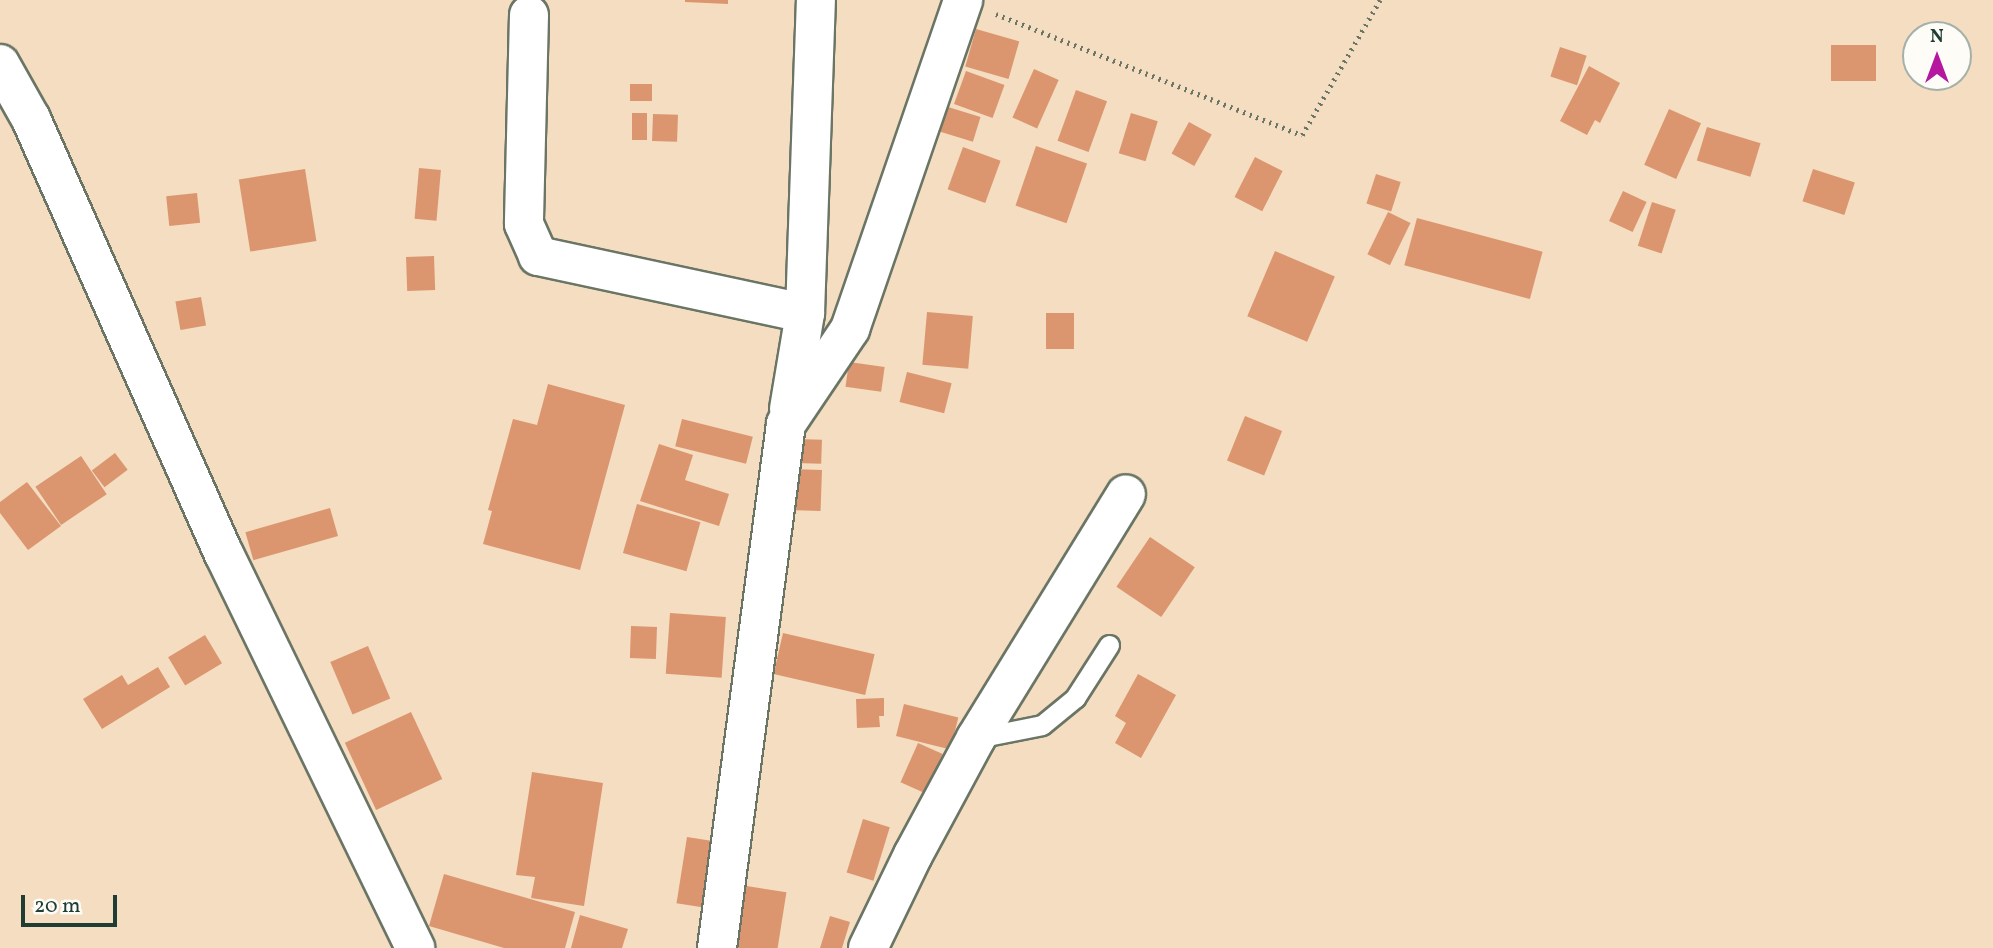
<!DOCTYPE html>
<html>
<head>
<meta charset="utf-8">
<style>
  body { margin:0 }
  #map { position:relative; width:1993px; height:948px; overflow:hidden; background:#f4ddc0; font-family:Vollkorn,serif }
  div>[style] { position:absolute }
  .building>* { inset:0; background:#db966f; transform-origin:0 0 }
  .path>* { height:4.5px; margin-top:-2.25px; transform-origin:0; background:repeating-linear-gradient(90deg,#6a7565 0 2px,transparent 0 7px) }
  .roads { filter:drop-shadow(2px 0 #6a7565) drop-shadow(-2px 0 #6a7565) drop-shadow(0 2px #6a7565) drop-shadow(0 -2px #6a7565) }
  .service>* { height:19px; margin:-9.5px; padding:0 9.5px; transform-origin:9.5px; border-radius:9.5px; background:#fff }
  .minor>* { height:38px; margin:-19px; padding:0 19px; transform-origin:19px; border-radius:19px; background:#fff }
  span { translate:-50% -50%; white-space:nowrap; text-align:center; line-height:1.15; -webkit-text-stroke:7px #fdfcf7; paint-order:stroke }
  .north { position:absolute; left:1902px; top:21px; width:70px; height:70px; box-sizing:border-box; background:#fdfcf7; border:2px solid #a4b0a9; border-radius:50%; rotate:0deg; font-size:19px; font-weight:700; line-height:28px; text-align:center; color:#1f3d34 }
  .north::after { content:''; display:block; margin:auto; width:24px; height:32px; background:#b5179e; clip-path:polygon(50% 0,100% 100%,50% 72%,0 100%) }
  .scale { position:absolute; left:21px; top:895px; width:96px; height:32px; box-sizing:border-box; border:4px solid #1f3d34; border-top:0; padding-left:9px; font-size:21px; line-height:24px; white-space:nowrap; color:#1f3d34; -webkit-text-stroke:5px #fdfcf7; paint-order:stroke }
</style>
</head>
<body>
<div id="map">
  <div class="building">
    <i style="clip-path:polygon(685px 0,728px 0,728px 4px,685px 2px)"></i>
    <i style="left:976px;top:29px;width:45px;height:39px;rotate:16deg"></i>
    <i style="left:1831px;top:45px;width:45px;height:36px"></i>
    <i style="left:1560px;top:47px;width:28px;height:31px;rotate:18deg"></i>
    <i style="clip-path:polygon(1589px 66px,1620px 83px,1600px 123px,1595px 120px,1587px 135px,1560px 121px)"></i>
    <i style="left:1034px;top:69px;width:27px;height:53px;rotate:24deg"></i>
    <i style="left:966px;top:71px;width:41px;height:35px;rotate:20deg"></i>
    <i style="left:630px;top:84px;width:22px;height:17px"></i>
    <i style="left:1076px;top:90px;width:33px;height:54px;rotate:20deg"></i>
    <i style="left:948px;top:107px;width:34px;height:26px;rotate:17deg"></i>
    <i style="left:1669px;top:109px;width:35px;height:61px;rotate:24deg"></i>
    <i style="left:632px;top:113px;width:15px;height:27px"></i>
    <i style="left:1131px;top:113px;width:28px;height:42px;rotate:17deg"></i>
    <i style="left:653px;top:114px;width:25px;height:27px;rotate:2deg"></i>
    <i style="left:1189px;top:122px;width:26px;height:36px;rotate:29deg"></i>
    <i style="left:1707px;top:127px;width:56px;height:35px;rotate:17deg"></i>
    <i style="left:1036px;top:146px;width:54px;height:63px;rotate:19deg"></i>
    <i style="left:963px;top:147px;width:40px;height:45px;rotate:20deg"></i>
    <i style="left:1255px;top:157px;width:31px;height:45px;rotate:27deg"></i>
    <i style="left:419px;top:168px;width:22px;height:51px;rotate:5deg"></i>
    <i style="left:305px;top:169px;width:73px;height:67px;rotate:81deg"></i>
    <i style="left:1813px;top:169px;width:44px;height:34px;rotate:18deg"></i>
    <i style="left:1376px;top:174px;width:26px;height:31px;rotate:18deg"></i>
    <i style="left:1623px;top:191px;width:26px;height:33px;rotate:25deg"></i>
    <i style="left:197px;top:193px;width:30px;height:31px;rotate:84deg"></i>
    <i style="left:1652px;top:202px;width:25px;height:46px;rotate:18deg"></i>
    <i style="left:1388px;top:212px;width:25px;height:47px;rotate:26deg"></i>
    <i style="left:1417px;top:218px;width:130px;height:49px;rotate:15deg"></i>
    <i style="left:1275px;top:251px;width:65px;height:71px;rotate:23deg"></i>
    <i style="left:434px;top:256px;width:34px;height:28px;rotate:88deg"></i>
    <i style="left:201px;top:297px;width:29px;height:26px;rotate:80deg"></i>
    <i style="left:927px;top:312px;width:46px;height:53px;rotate:5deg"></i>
    <i style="left:1046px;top:313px;width:28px;height:36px"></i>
    <i style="left:849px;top:362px;width:36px;height:25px;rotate:8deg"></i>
    <i style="left:907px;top:372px;width:46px;height:31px;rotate:14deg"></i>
    <i style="clip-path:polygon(548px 384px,625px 405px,580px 570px,483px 544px,492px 511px,488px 510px,513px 419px,537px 425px)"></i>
    <i style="left:1245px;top:416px;width:40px;height:48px;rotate:22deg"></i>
    <i style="left:682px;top:419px;width:73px;height:28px;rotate:14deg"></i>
    <i style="left:797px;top:439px;width:25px;height:24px;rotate:2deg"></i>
    <i style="clip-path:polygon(659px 444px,693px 455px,685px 480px,729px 494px,719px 526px,640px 501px)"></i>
    <i style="left:115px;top:453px;width:21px;height:29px;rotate:53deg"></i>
    <i style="left:81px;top:456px;width:46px;height:55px;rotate:56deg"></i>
    <i style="left:790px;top:469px;width:32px;height:41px;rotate:2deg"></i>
    <i style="clip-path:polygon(27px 482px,61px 526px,28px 550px,0 513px,0 502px)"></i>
    <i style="left:637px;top:504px;width:66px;height:51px;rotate:16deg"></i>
    <i style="left:330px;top:508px;width:29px;height:88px;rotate:74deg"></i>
    <i style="left:1150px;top:537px;width:54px;height:60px;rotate:34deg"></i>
    <i style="left:670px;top:613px;width:56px;height:61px;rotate:4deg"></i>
    <i style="left:631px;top:626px;width:26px;height:32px;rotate:2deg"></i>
    <i style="left:783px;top:633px;width:94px;height:42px;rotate:13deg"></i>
    <i style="left:205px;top:635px;width:33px;height:43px;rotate:59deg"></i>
    <i style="left:368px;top:646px;width:57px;height:41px;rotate:67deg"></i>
    <i style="clip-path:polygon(158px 667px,170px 687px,102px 729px,83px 699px,122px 675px,128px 685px)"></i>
    <i style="clip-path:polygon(1138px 674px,1176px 695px,1141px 758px,1115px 743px,1126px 723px,1115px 716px)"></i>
    <i style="clip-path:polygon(884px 698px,884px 716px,879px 716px,880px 727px,857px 728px,856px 699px)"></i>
    <i style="left:904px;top:704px;width:56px;height:33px;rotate:14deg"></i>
    <i style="left:411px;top:712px;width:74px;height:73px;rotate:65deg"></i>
    <i style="left:918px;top:743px;width:27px;height:43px;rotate:24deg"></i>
    <i style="clip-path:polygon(532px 772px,603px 783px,584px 906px,531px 898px,535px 877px,516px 875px)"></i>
    <i style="left:863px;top:819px;width:28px;height:56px;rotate:17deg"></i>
    <i style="left:687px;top:837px;width:26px;height:67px;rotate:9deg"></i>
    <i style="clip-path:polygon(444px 874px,575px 912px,565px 948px,504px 948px,429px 926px)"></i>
    <i style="left:740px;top:885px;width:47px;height:64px;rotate:9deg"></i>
    <i style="clip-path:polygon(580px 915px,628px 929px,622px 948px,571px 948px)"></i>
    <i style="clip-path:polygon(830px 916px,850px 922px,842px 948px,820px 948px)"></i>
  </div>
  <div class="path">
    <i style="left:996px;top:14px;width:329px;rotate:21.6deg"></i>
    <i style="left:1302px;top:135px;width:156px;rotate:-60deg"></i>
  </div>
  <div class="roads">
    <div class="service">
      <i style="left:977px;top:738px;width:66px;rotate:-11.3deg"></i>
      <i style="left:1042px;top:725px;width:43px;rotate:-39.3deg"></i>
      <i style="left:1075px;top:698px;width:63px;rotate:-57.3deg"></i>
    </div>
    <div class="minor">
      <i style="left:529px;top:15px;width:209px;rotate:91.4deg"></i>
      <i style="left:524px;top:224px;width:35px;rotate:66deg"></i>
      <i style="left:538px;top:256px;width:273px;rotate:12.1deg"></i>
      <i style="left:0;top:64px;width:63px;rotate:60.6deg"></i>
      <i style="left:31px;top:119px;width:476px;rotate:66.1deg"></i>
      <i style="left:224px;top:554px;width:438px;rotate:64.1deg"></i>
      <i style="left:789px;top:409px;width:97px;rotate:-80.5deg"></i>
      <i style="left:805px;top:313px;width:313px;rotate:-88deg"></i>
      <i style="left:717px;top:948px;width:529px;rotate:-82.5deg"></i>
      <i style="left:786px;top:424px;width:115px;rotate:-56deg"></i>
      <i style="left:850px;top:329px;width:348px;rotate:-71deg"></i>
      <i style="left:868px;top:948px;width:103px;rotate:-64.2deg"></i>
      <i style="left:913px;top:855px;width:133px;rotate:-61.7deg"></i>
      <i style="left:976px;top:738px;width:286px;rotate:-58.4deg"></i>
    </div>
  </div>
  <div class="north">N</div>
  <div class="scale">20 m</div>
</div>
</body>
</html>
